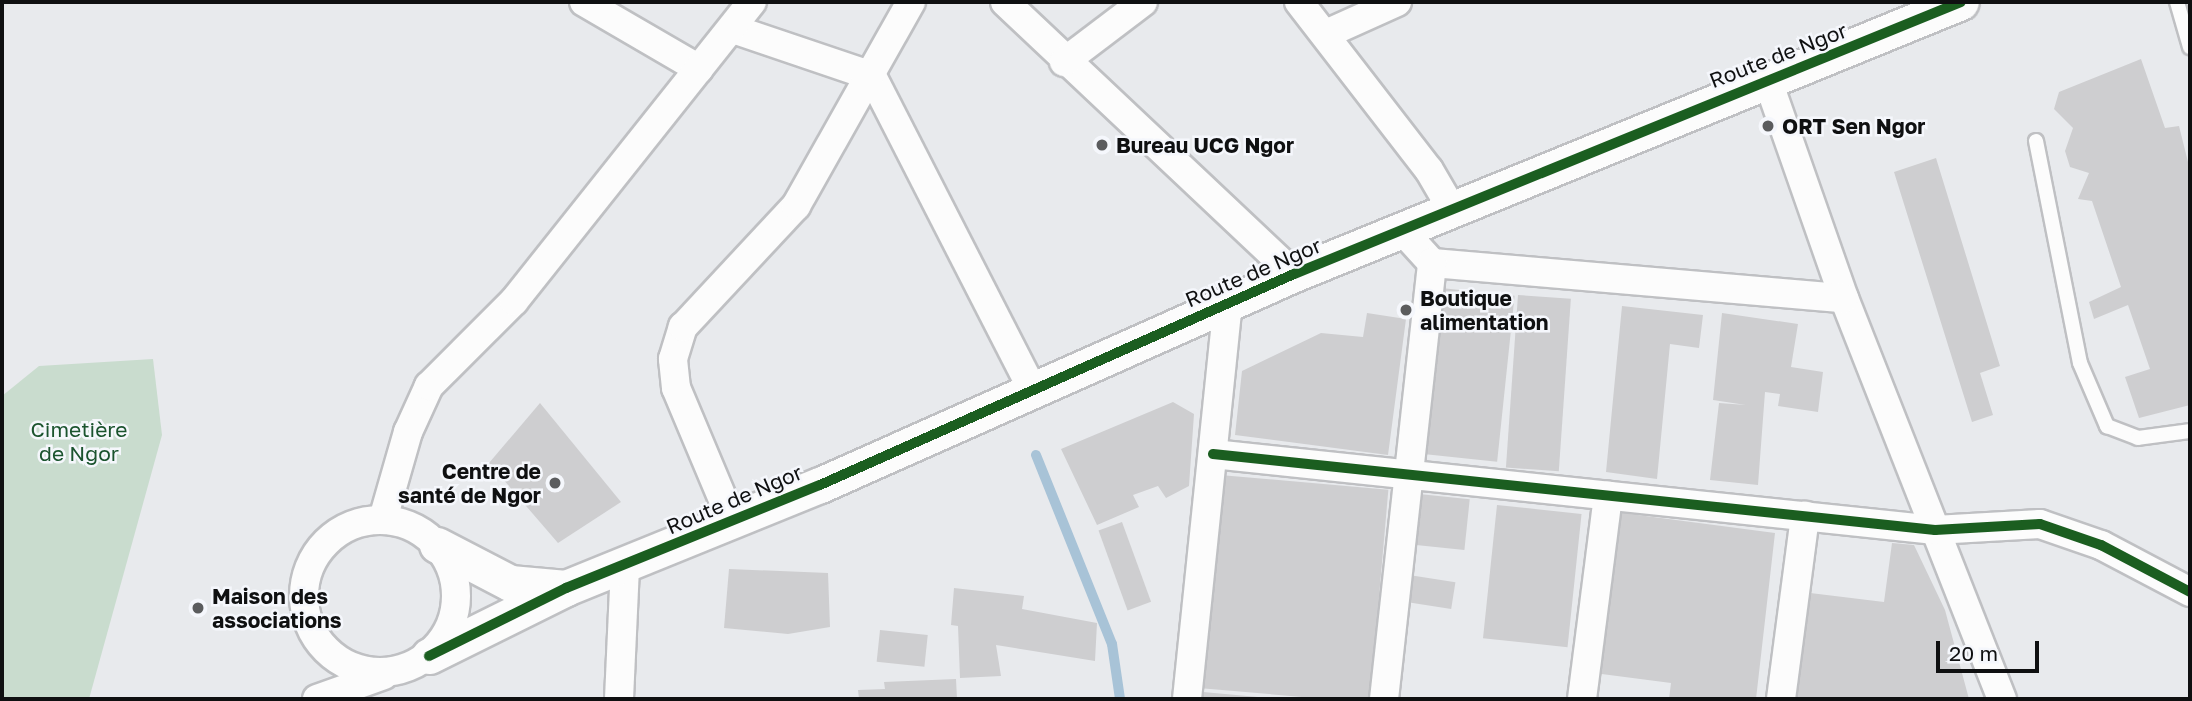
<!DOCTYPE html>
<html>
<head>
<meta charset="utf-8">
<style>
  body { margin:0 }
  #map { position:relative; width:2192px; height:701px; overflow:hidden; background:#e8eaed; font-family:"Golos Text",sans-serif }
  div>[style] { position:absolute }
  .green>* { inset:0; background:#c9dcce }
  .stream>* { height:10px; margin:-5px; padding:0 5px; transform-origin:5px; border-radius:5px; background:#a8c3d7 }
  .building>* { inset:0; background:#ceced0; transform-origin:0 0 }
  .roads { filter:drop-shadow(2px 0 #bfc0c3) drop-shadow(-2px 0 #bfc0c3) drop-shadow(0 2px #bfc0c3) drop-shadow(0 -2px #bfc0c3) }
  .service>* { height:14px; margin:-7px; padding:0 7px; transform-origin:7px; border-radius:7px; background:#fcfcfc }
  .minor>* { height:28px; margin:-14px; padding:0 14px; transform-origin:14px; border-radius:14px; background:#fcfcfc }
  .minor>.ring { margin:-14px; padding:0; box-sizing:content-box; background:none; border:28px solid #fcfcfc; border-radius:50% }
  .tertiary>* { height:35px; margin:-17.5px; padding:0 17.5px; transform-origin:17.5px; border-radius:17.5px; background:#fcfcfc }
  .cycleway>* { height:10px; margin:-5px; padding:0 5px; transform-origin:5px; border-radius:5px; background:#1b5e20 }
  .dots>* { width:19px; height:19px; translate:-50% -50%; box-sizing:border-box; border:4px solid #f5f7fc; border-radius:50% }
  span { translate:-50% -50%; white-space:nowrap; text-align:center; line-height:1.15; -webkit-text-stroke:5px #f5f7fc; paint-order:stroke }
  .street-label { font-size:21px; color:#0f1011 }
  .poi-label { font-size:21px; color:#0f1011; font-weight:700 }
  .left { translate:0 -50%; text-align:left }
  .right { translate:-100% -50%; text-align:right }
  .park-label { font-size:21px; color:#1b542e }
  .frame { position:absolute; inset:0; border:4px solid #0f1011; pointer-events:none }
  .scale { position:absolute; left:1936px; top:641px; width:103px; height:32px; box-sizing:border-box; border:4px solid #0f1011; border-top:0; padding-left:9px; font-size:21px; line-height:24px; white-space:nowrap; color:#0f1011; -webkit-text-stroke:5px #f5f7fc; paint-order:stroke }
</style>
</head>
<body>
<div id="map">
  <div class="green">
    <i style="clip-path:polygon(153px 359px,162px 435px,89px 699px,2px 699px,2px 396px,39px 366px)"></i>
  </div>
  <div class="stream">
    <i style="left:1036px;top:455px;width:204px;rotate:68.1deg"></i>
    <i style="left:1112px;top:644px;width:56px;rotate:81.7deg"></i>
  </div>
  <div class="building">
    <i style="clip-path:polygon(2141px 59px,2165px 128px,2179px 126px,2190px 170px,2190px 405px,2139px 418px,2125px 377px,2150px 369px,2128px 305px,2094px 319px,2089px 302px,2121px 287px,2092px 201px,2078px 199px,2089px 173px,2070px 167px,2065px 151px,2073px 128px,2054px 109px,2059px 92px)"></i>
    <i style="clip-path:polygon(1936px 158px,2000px 366px,1980px 373px,1993px 415px,1972px 422px,1894px 172px)"></i>
    <i style="left:1441px;top:288px;width:74px;height:167px;rotate:6deg"></i>
    <i style="left:1518px;top:295px;width:53px;height:173px;rotate:4deg"></i>
    <i style="clip-path:polygon(1622px 306px,1703px 315px,1699px 348px,1670px 344px,1657px 479px,1606px 472px)"></i>
    <i style="clip-path:polygon(1367px 313px,1406px 319px,1388px 455px,1235px 435px,1242px 371px,1321px 333px,1363px 337px)"></i>
    <i style="clip-path:polygon(1722px 313px,1798px 324px,1791px 367px,1823px 372px,1818px 412px,1778px 406px,1780px 394px,1765px 392px,1758px 485px,1710px 480px,1719px 403px,1746px 405px,1713px 400px)"></i>
    <i style="clip-path:polygon(1173px 402px,1194px 414px,1189px 486px,1166px 498px,1158px 486px,1133px 495px,1139px 507px,1097px 525px,1061px 449px)"></i>
    <i style="clip-path:polygon(540px 403px,621px 502px,558px 543px,489px 463px)"></i>
    <i style="left:1220px;top:475px;width:169px;height:214px;rotate:5deg"></i>
    <i style="left:1419px;top:494px;width:51px;height:51px;rotate:6deg"></i>
    <i style="left:1497px;top:505px;width:85px;height:134px;rotate:6deg"></i>
    <i style="clip-path:polygon(1615px 512px,1775px 533px,1756px 699px,1669px 699px,1671px 683px,1594px 673px)"></i>
    <i style="left:1122px;top:522px;width:85px;height:25px;rotate:70deg"></i>
    <i style="clip-path:polygon(1892px 543px,1914px 545px,1945px 610px,1969px 699px,1788px 699px,1802px 592px,1884px 602px)"></i>
    <i style="clip-path:polygon(729px 569px,828px 573px,830px 627px,788px 634px,724px 628px)"></i>
    <i style="left:1409px;top:575px;width:47px;height:27px;rotate:9deg"></i>
    <i style="clip-path:polygon(954px 588px,1024px 596px,1022px 609px,1097px 623px,1095px 661px,996px 645px,1001px 676px,960px 678px,958px 626px,951px 625px)"></i>
    <i style="left:880px;top:630px;width:48px;height:32px;rotate:6deg"></i>
    <i style="clip-path:polygon(956px 679px,957px 699px,859px 699px,858px 690px,885px 689px,884px 682px)"></i>
    <i style="clip-path:polygon(1203px 692px,1258px 697px,1258px 699px,1202px 699px)"></i>
  </div>
  <div class="roads">
    <div class="service">
      <i style="left:2177px;top:2px;width:47px;rotate:73.9deg"></i>
      <i style="left:2036px;top:141px;width:226px;rotate:78.8deg"></i>
      <i style="left:2080px;top:363px;width:69px;rotate:66.8deg"></i>
      <i style="left:2107px;top:426px;width:33px;rotate:21deg"></i>
      <i style="left:2138px;top:438px;width:52px;rotate:-7.7deg"></i>
    </div>
    <div class="minor">
      <i style="left:584px;top:2px;width:133px;rotate:30.2deg"></i>
      <i style="left:1005px;top:2px;width:397px;rotate:43.3deg"></i>
      <i style="left:1299px;top:2px;width:212px;rotate:52.3deg"></i>
      <i style="left:1429px;top:170px;width:48px;rotate:59.7deg"></i>
      <i style="left:733px;top:29px;width:147px;rotate:18.7deg"></i>
      <i style="left:872px;top:76px;width:352px;rotate:62.9deg"></i>
      <i style="left:1326px;top:34px;width:78px;rotate:-24.3deg"></i>
      <i style="left:1064px;top:62px;width:99px;rotate:-37.2deg"></i>
      <i style="left:1768px;top:81px;width:230px;rotate:70.7deg"></i>
      <i style="left:1844px;top:298px;width:431px;rotate:68.5deg"></i>
      <i style="left:1402px;top:230px;width:45px;rotate:47.7deg"></i>
      <i style="left:1432px;top:263px;width:413px;rotate:4.9deg"></i>
      <i style="left:1213px;top:454px;width:726px;rotate:6.01deg"></i>
      <i style="left:1935px;top:530px;width:105px;rotate:-3.3deg"></i>
      <i style="left:2040px;top:524px;width:65px;rotate:19deg"></i>
      <i style="left:2101px;top:545px;width:101px;rotate:27.8deg"></i>
      <i style="left:383px;top:519px;width:91px;rotate:-74deg"></i>
      <i style="left:408px;top:432px;width:51px;rotate:-65.5deg"></i>
      <i style="left:429px;top:386px;width:120px;rotate:-45deg"></i>
      <i style="left:514px;top:301px;width:382px;rotate:-51.5deg"></i>
      <i class="ring" style="left:304px;top:520px;width:124px;height:124px"></i>
      <i style="left:732px;top:521px;width:144px;rotate:-112.8deg"></i>
      <i style="left:676px;top:388px;width:29px;rotate:-96deg"></i>
      <i style="left:673px;top:359px;width:34px;rotate:-73deg"></i>
      <i style="left:683px;top:327px;width:166px;rotate:-47deg"></i>
      <i style="left:796px;top:206px;width:234px;rotate:-60.6deg"></i>
      <i style="left:317px;top:699px;width:71px;rotate:-19.7deg"></i>
      <i style="left:619px;top:699px;width:133px;rotate:-87.4deg"></i>
      <i style="left:1187px;top:699px;width:398px;rotate:-84.1deg"></i>
      <i style="left:1384px;top:699px;width:439px;rotate:-83.7deg"></i>
      <i style="left:1582px;top:699px;width:205px;rotate:-82.7deg"></i>
      <i style="left:1781px;top:699px;width:185px;rotate:-82.5deg"></i>
    </div>
    <div class="tertiary">
      <i style="left:437px;top:545px;width:82px;rotate:27.5deg"></i>
      <i style="left:510px;top:583px;width:56px;rotate:5.1deg"></i>
      <i style="left:429px;top:656px;width:153px;rotate:-26.4deg"></i>
      <i style="left:566px;top:588px;width:274px;rotate:-22.1deg"></i>
      <i style="left:820px;top:485px;width:519px;rotate:-24deg"></i>
      <i style="left:1294px;top:274px;width:720px;rotate:-22.19deg"></i>
    </div>
  </div>
  <div class="cycleway">
    <i style="left:1213px;top:454px;width:726px;rotate:6.01deg"></i>
    <i style="left:1935px;top:530px;width:105px;rotate:-3.3deg"></i>
    <i style="left:2040px;top:524px;width:65px;rotate:19deg"></i>
    <i style="left:2101px;top:545px;width:101px;rotate:27.8deg"></i>
    <i style="left:429px;top:656px;width:153px;rotate:-26.4deg"></i>
    <i style="left:566px;top:588px;width:274px;rotate:-22.1deg"></i>
    <i style="left:820px;top:485px;width:519px;rotate:-24deg"></i>
    <i style="left:1294px;top:274px;width:720px;rotate:-22.19deg"></i>
  </div>
  <div class="dots">
    <i style="left:1768px;top:126px;background:#5b5c5e"></i>
    <i style="left:1102px;top:145px;background:#5b5c5e"></i>
    <i style="left:1406px;top:310px;background:#5b5c5e"></i>
    <i style="left:555px;top:483px;background:#5b5c5e"></i>
    <i style="left:198px;top:608px;background:#5b5c5e"></i>
  </div>
  <div class="street-label">
    <span style="left:1778px;top:55px;rotate:-21deg">Route de Ngor</span>
    <span style="left:1253px;top:272px;rotate:-23deg">Route de Ngor</span>
    <span style="left:734px;top:499px;rotate:-23deg">Route de Ngor</span>
  </div>
  <div class="poi-label">
    <span class="left" style="left:1782px;top:126px">ORT Sen Ngor</span>
    <span class="left" style="left:1116px;top:145px">Bureau UCG Ngor</span>
    <span class="left" style="left:1420px;top:310px">Boutique<br>alimentation</span>
    <span class="right" style="left:541px;top:483px">Centre de<br>santé de Ngor</span>
    <span class="left" style="left:212px;top:608px">Maison des<br>associations</span>
  </div>
  <div class="park-label">
    <span style="left:79px;top:441px">Cimetière<br>de Ngor</span>
  </div>
  <div class="frame"></div>
  <div class="scale">20 m</div>
</div>
</body>
</html>
